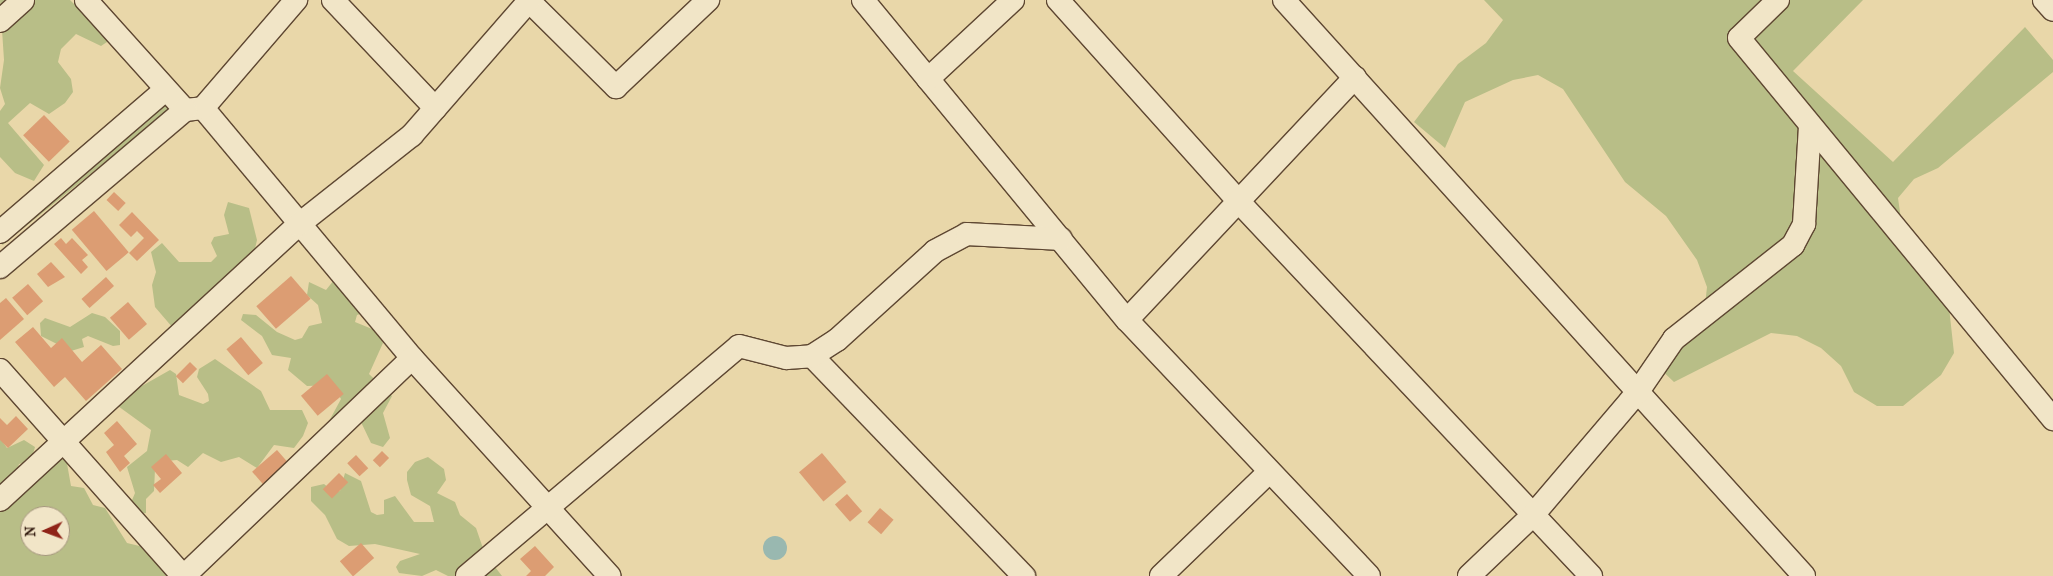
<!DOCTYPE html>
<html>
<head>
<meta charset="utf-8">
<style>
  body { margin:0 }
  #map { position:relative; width:2053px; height:576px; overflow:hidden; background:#e9d7a9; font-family:"IM FELL French Canon",serif }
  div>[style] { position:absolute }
  .green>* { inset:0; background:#b8be87; transform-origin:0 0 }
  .water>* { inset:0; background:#99b8b0 }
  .round { border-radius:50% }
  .building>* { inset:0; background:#dc9d73; transform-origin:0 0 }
  .roads { filter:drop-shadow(1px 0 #5e4732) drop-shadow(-1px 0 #5e4732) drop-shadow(0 1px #5e4732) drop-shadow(0 -1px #5e4732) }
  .minor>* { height:22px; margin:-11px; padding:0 11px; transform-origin:11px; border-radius:11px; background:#f1e5c7 }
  span { translate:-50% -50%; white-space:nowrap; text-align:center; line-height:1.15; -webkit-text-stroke:4.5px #f1e5c7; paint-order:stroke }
  .north { position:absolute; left:20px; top:506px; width:50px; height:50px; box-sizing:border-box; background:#f1e5c7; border:1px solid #a3937c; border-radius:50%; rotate:268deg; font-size:14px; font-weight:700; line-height:20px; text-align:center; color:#2f170b }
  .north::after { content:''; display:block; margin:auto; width:18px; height:22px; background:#8f2418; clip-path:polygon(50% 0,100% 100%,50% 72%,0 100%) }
</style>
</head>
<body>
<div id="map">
  <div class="green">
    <i style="clip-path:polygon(0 0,70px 0,106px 36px,107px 42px,101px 46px,76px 34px,61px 49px,58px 62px,71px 79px,73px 92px,65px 103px,49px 114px,30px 103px,8px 123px,44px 165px,34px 181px,15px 173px,0 157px,0 111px,5px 104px,0 88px,4px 60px)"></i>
    <i style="clip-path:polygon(1484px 0,1863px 0,1793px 71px,1893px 162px,2025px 27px,2053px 60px,2053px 72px,1938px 168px,1914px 179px,1898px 198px,1902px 226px,1948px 298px,1954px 353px,1941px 375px,1903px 406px,1877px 406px,1854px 392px,1841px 366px,1821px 348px,1797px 336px,1771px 333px,1674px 382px,1654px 363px,1704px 314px,1707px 287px,1697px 260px,1666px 216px,1625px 182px,1563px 89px,1538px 75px,1513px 80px,1465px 102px,1445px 148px,1414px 122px,1458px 64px,1486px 43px,1503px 20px)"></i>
    <i style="left:166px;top:105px;width:6px;height:215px;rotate:51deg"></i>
    <i style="clip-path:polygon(228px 202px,249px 208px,257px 240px,254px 253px,173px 328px,155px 307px,152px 285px,156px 272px,151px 252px,162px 243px,179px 262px,211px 262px,217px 256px,211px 243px,214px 237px,229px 234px,224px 215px)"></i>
    <i style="clip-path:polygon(334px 280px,369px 311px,357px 315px,355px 322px,377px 331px,383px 343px,369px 374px,392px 396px,383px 413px,390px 438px,383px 447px,371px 443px,360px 420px,330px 430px,328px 423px,341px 399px,333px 385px,307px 386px,288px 370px,291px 358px,272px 355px,262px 336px,241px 320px,243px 314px,256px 315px,277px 332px,295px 340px,302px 338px,309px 326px,322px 323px,318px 305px,307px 295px,309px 282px,326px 290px)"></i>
    <i style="clip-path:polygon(92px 313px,105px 317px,120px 331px,120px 345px,113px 346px,88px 336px,82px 339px,84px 347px,71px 351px,41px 336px,40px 323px,45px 318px,70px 327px)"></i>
    <i style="clip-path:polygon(215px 359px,261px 391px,270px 410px,302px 410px,308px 423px,303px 436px,294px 448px,274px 445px,257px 468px,239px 457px,221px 462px,203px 453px,188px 467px,177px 460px,165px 461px,155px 469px,154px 491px,146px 499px,146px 513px,138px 514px,130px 505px,135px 493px,127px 467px,147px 451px,151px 430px,100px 393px,114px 382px,133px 391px,170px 370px,176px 374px,179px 395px,203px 404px,209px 401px,208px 394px,197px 377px,199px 369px)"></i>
    <i style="clip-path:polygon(evenodd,0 438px,7px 448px,24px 440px,35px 447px,31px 461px,19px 464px,17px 471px,59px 456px,66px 458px,71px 486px,84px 488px,93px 505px,105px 508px,127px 543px,152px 549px,167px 576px,0 576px,0 438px,30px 516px,60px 516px,60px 546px,30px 546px,30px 516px)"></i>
    <i style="clip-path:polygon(428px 457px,444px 469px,446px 480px,437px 493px,455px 502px,460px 515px,476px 528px,485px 554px,502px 576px,448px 576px,436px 570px,422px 576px,399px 573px,396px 567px,400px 561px,420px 554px,375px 544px,349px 546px,337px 539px,325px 515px,311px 501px,311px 487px,324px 484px,334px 492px,340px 491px,345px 473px,361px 481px,371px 512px,377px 515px,384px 514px,384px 500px,395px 496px,414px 522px,434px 522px,430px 506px,411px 495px,407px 480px,407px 472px,415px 462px)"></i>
  </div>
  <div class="water">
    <i class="round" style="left:763px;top:536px;width:24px;height:24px"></i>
  </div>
  <div class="building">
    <i style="left:44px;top:115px;width:37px;height:29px;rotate:46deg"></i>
    <i style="left:114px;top:192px;width:16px;height:11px;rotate:43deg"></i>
    <i style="left:94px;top:211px;width:54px;height:29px;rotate:50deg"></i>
    <i style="clip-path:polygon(132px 212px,159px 240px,137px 261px,129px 253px,144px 238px,137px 231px,131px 237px,119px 225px)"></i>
    <i style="clip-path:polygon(61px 238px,66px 244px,72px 238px,88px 255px,82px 260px,88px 267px,81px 274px,54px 244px)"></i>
    <i style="clip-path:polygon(51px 262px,65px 277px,48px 287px,37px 274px)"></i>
    <i style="left:291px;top:276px;width:30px;height:46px;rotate:49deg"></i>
    <i style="left:106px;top:277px;width:12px;height:33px;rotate:48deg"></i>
    <i style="left:28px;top:284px;width:23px;height:21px;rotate:49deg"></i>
    <i style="clip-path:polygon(6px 298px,24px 319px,0 340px,0 303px)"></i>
    <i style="left:128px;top:302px;width:29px;height:24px;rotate:49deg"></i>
    <i style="clip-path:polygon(33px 327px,51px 348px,62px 338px,82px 362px,101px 345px,122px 369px,86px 401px,65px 377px,54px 387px,15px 342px)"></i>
    <i style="left:241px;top:337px;width:34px;height:19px;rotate:50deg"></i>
    <i style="left:190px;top:362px;width:10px;height:20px;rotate:45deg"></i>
    <i style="left:327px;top:374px;width:26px;height:34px;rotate:50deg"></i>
    <i style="clip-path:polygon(16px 416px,28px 429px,8px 448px,0 440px,0 418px,7px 425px)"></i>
    <i style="clip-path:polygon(117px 421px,137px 444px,124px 456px,130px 463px,120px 472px,106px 452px,114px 445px,104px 433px)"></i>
    <i style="left:277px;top:450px;width:18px;height:33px;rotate:49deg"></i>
    <i style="left:382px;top:451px;width:10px;height:13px;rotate:45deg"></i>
    <i style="left:822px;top:453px;width:38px;height:30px;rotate:50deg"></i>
    <i style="clip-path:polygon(166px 454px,182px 473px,160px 493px,153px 485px,161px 479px,151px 467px)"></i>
    <i style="left:356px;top:455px;width:18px;height:12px;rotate:47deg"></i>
    <i style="left:339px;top:473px;width:13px;height:23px;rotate:45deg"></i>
    <i style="left:847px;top:494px;width:23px;height:16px;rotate:49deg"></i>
    <i style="left:880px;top:508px;width:18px;height:19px;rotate:41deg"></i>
    <i style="left:361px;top:543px;width:20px;height:28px;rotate:49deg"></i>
    <i style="clip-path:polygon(535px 546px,554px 567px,545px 576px,526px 576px,531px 571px,520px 559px)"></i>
  </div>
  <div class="roads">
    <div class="minor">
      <i style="left:86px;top:0;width:148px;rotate:48deg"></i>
      <i style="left:185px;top:110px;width:18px;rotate:-6deg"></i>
      <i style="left:203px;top:108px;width:326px;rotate:50.1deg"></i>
      <i style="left:412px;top:358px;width:294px;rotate:47.8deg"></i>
      <i style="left:333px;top:0;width:149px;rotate:46.6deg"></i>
      <i style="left:528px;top:0;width:124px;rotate:44.7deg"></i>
      <i style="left:616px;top:87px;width:127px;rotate:-43.4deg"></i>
      <i style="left:863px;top:0;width:415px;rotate:50.5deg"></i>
      <i style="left:1127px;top:320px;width:352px;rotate:46.6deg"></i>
      <i style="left:1058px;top:0;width:271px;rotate:48.1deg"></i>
      <i style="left:1239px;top:202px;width:514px;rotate:46.74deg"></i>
      <i style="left:1284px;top:0;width:776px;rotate:47.92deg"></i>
      <i style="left:1778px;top:0;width:54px;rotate:135.7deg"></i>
      <i style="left:1739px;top:38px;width:494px;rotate:50.5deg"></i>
      <i style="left:2044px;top:0;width:13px;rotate:48deg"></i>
      <i style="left:0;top:21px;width:31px;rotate:-42deg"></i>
      <i style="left:928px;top:79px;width:116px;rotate:-42.9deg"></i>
      <i style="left:203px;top:108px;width:143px;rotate:-49.3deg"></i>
      <i style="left:0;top:232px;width:218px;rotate:-40.7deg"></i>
      <i style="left:0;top:267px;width:243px;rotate:-40.3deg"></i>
      <i style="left:1127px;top:320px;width:333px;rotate:-46.8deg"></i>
      <i style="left:812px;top:356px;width:306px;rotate:46.1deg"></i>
      <i style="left:0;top:370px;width:276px;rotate:48.4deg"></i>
      <i style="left:0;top:500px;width:405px;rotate:-42.7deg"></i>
      <i style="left:298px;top:225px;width:145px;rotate:-38.3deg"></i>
      <i style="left:412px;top:135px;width:178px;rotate:-48.9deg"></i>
      <i style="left:184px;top:576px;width:315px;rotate:-43.7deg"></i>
      <i style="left:467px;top:576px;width:356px;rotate:-40.2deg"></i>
      <i style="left:739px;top:346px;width:49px;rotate:14.3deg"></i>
      <i style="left:786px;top:358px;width:26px;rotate:-4deg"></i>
      <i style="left:812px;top:356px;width:30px;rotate:-33deg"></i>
      <i style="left:837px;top:340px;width:132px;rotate:-42.2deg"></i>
      <i style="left:935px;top:251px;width:36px;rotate:-28deg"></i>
      <i style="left:967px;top:234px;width:94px;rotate:3deg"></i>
      <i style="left:1161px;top:576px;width:149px;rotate:-43.9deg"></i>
      <i style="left:1469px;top:576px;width:88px;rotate:-43.6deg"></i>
      <i style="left:1533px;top:515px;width:160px;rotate:-49.6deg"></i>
      <i style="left:1637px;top:393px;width:65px;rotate:-55.6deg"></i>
      <i style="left:1674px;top:339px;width:152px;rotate:-38.3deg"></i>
      <i style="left:1793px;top:245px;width:24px;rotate:-62deg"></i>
      <i style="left:1804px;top:224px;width:99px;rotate:-86.5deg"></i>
    </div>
  </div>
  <div class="north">N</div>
</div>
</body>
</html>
